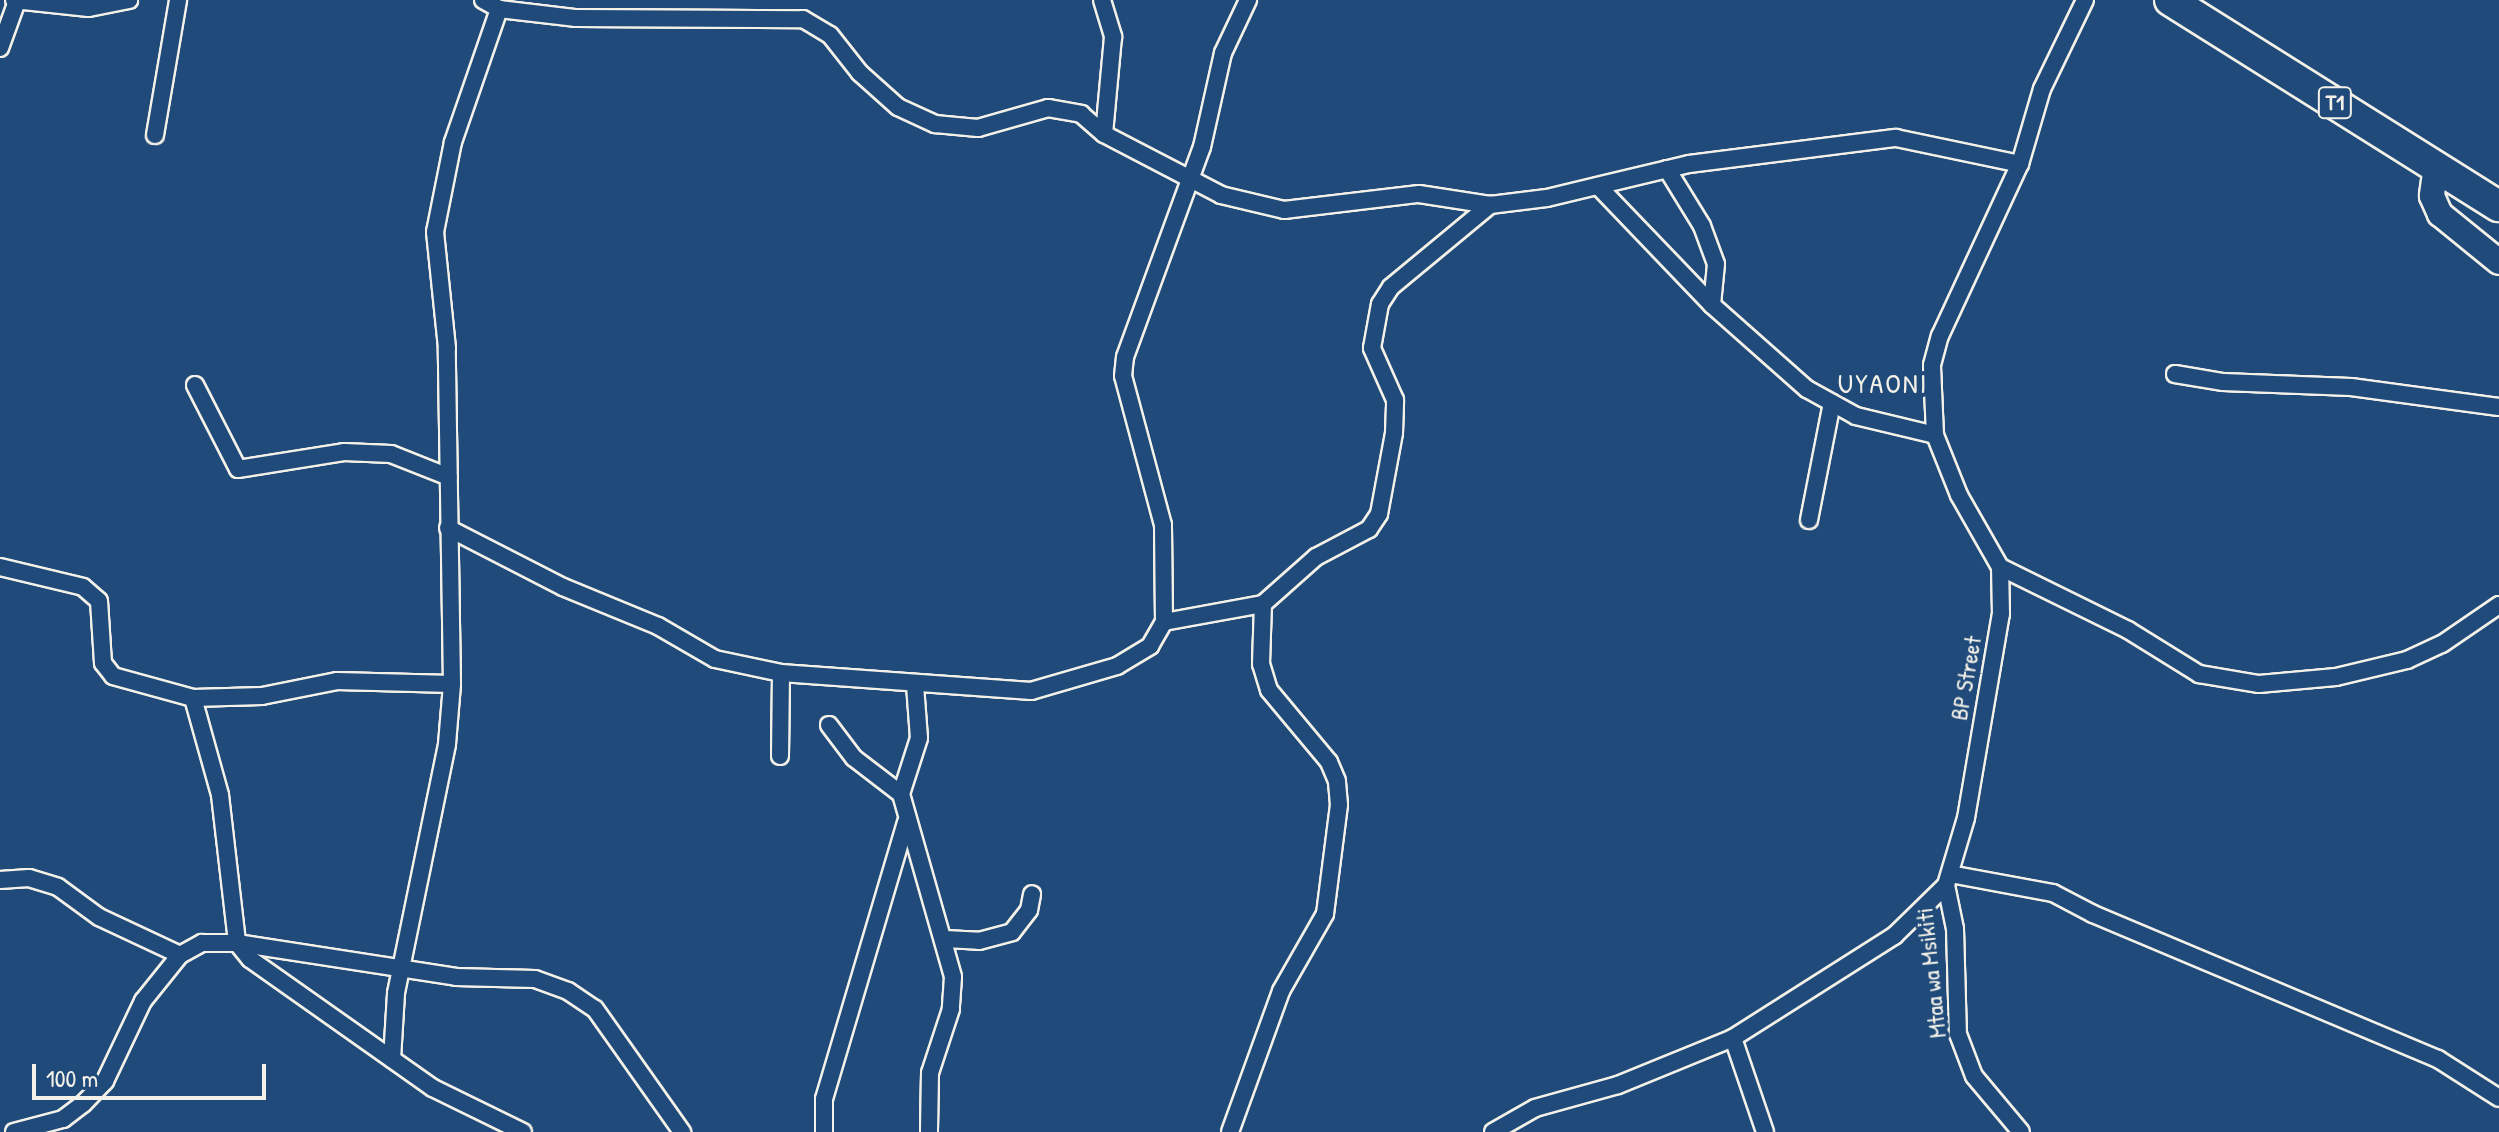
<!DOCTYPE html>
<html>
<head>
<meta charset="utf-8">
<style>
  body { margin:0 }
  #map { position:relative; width:2499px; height:1132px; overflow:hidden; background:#1f4a7a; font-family:"Patrick Hand",sans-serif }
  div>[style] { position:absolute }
  .roads { filter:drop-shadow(2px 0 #f4f1e8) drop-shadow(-2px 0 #f4f1e8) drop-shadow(0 2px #f4f1e8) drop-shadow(0 -2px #f4f1e8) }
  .street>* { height:16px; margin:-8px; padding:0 8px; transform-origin:8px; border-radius:8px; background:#1f4a7a }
  .secondary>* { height:24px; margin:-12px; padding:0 12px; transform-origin:12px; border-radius:12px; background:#1f4a7a }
  .highway>* { height:30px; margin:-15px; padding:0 15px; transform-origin:15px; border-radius:15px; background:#1f4a7a }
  span { translate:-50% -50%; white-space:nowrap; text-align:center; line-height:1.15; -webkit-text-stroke:8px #1f4a7a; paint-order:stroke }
  .shield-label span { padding:2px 6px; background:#1f4a7a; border:2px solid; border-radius:6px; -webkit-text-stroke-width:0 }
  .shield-label { font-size:22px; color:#f4f1e8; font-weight:700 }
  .street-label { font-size:24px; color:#f4f1e8 }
  .quarter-label { font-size:28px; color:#f4f1e8; letter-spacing:2px }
  .scale { position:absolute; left:32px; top:1064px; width:234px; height:36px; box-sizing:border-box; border:4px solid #f4f1e8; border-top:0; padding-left:10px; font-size:24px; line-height:28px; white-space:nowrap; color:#f4f1e8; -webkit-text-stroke:6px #1f4a7a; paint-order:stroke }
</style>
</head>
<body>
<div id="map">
  <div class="roads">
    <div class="street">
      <i style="left:14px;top:0;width:75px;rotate:6.1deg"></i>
      <i style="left:89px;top:8px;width:41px;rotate:-11.3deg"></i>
      <i style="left:483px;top:0;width:18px;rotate:29deg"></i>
      <i style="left:499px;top:9px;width:78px;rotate:6.7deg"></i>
      <i style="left:576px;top:18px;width:227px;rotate:0.3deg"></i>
      <i style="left:803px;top:19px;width:31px;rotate:31deg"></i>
      <i style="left:830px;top:35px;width:48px;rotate:51.7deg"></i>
      <i style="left:860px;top:73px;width:51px;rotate:41.8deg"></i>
      <i style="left:898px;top:107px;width:41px;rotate:24.7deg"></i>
      <i style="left:935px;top:124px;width:43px;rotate:5.3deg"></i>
      <i style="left:978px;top:128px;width:73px;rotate:-15.9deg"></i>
      <i style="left:1048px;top:108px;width:34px;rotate:10deg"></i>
      <i style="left:1081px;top:114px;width:30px;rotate:41deg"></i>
      <i style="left:1104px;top:134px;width:132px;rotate:27.5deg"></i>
      <i style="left:1221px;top:195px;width:65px;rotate:13.4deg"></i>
      <i style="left:1284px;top:210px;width:136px;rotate:-6.8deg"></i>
      <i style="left:1419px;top:194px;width:72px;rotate:8.8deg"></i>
      <i style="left:1490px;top:205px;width:57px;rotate:-7deg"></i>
      <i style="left:1547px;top:198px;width:146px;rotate:-13.5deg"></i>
      <i style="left:1689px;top:164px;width:209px;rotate:-7.2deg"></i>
      <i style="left:1896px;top:138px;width:127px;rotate:11.8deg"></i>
      <i style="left:1102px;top:0;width:39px;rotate:73deg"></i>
      <i style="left:1113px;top:37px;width:97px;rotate:95.3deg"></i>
      <i style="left:0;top:48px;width:50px;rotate:-70.1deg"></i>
      <i style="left:155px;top:135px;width:137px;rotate:-80.3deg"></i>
      <i style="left:1667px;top:169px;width:67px;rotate:58.4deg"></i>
      <i style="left:1702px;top:226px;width:40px;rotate:69.8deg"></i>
      <i style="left:1716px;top:264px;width:41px;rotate:95.6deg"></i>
      <i style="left:1598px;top:186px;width:165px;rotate:46.2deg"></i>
      <i style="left:1712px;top:305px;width:127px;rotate:41.5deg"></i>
      <i style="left:1807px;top:389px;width:56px;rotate:28.9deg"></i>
      <i style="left:1856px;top:416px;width:81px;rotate:13.5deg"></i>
      <i style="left:2175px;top:374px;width:49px;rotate:9.5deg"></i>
      <i style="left:2223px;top:382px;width:128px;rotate:2.2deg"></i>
      <i style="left:2351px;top:387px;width:149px;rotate:7.7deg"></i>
      <i style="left:195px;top:385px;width:94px;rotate:62.9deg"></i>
      <i style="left:238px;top:469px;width:107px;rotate:-9.1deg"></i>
      <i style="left:344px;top:452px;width:47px;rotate:2.4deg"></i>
      <i style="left:391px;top:454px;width:62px;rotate:21.6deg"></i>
      <i style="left:1809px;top:520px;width:119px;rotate:-78.9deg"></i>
      <i style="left:448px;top:528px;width:129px;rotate:27.2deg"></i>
      <i style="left:563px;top:587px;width:103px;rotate:22.3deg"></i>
      <i style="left:658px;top:626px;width:66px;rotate:30.1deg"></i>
      <i style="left:715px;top:659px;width:67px;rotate:12deg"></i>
      <i style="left:781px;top:673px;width:251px;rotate:4.1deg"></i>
      <i style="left:1031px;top:691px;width:90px;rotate:-16.2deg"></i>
      <i style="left:1117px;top:666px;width:39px;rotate:-31deg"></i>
      <i style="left:1150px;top:646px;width:28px;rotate:-60deg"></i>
      <i style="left:1164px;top:622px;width:101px;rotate:-10.3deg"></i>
      <i style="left:0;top:567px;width:85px;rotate:13.5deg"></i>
      <i style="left:83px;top:587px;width:21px;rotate:41deg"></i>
      <i style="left:99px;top:601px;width:62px;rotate:86.3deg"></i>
      <i style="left:103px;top:663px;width:16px;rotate:52deg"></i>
      <i style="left:113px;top:676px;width:83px;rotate:15.4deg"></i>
      <i style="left:193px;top:698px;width:69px;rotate:-1.7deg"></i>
      <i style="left:262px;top:696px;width:76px;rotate:-11.3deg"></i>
      <i style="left:337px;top:681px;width:115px;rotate:1.5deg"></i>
      <i style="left:2000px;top:567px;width:143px;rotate:26.2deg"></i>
      <i style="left:2128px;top:630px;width:84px;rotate:31.8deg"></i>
      <i style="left:2199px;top:674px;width:61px;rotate:9.5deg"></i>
      <i style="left:2259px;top:684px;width:77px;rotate:-5.2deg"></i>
      <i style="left:2336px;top:677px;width:73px;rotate:-13.5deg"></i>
      <i style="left:2407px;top:660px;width:38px;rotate:-25deg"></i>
      <i style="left:2442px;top:644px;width:69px;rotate:-34.4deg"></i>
      <i style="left:1164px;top:622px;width:97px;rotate:-90.6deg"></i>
      <i style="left:1163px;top:525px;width:154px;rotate:-105deg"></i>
      <i style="left:1123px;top:376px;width:19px;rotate:-84deg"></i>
      <i style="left:1125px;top:357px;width:224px;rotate:-69.9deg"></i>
      <i style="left:1202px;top:147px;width:96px;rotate:-77.4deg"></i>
      <i style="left:1223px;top:53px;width:59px;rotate:-64.7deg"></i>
      <i style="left:915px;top:685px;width:53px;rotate:85.7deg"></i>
      <i style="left:919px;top:738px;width:59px;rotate:107.8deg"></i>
      <i style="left:901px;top:794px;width:190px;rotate:74.1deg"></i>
      <i style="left:953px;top:977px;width:32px;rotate:94deg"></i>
      <i style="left:951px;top:1009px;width:67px;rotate:108.2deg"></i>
      <i style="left:930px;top:1073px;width:59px;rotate:91deg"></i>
      <i style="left:193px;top:698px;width:101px;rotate:74.4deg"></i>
      <i style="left:220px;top:795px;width:149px;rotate:83.4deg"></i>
      <i style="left:237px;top:943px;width:21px;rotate:51deg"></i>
      <i style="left:250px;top:959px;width:224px;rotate:35.2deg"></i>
      <i style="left:433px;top:1088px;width:100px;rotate:26.1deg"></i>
      <i style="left:829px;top:725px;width:41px;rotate:52.9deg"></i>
      <i style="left:854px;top:758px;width:59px;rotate:37.5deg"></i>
      <i style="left:780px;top:756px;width:83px;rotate:-89.3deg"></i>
      <i style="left:1950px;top:874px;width:105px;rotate:10.5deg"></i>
      <i style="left:2053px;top:893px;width:45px;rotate:27.7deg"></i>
      <i style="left:2093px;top:914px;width:374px;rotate:22.8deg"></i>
      <i style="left:2438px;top:1059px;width:72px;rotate:32.6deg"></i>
      <i style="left:0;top:880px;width:29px;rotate:-4deg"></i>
      <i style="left:29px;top:878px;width:30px;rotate:17deg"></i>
      <i style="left:58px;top:887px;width:51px;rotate:36.2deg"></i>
      <i style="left:99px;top:917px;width:89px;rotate:25.1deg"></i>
      <i style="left:1946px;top:885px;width:45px;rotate:78.4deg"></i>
      <i style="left:1955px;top:929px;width:105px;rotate:88.4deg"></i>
      <i style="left:1958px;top:1034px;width:45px;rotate:69.1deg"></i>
      <i style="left:1974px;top:1076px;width:73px;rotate:50deg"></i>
      <i style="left:945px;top:939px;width:34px;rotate:3deg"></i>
      <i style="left:979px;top:941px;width:34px;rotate:-15deg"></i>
      <i style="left:1012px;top:932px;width:28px;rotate:-52deg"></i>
      <i style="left:1029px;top:910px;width:16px;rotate:-79deg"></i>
      <i style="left:1733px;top:1038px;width:99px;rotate:71.2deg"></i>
      <i style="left:392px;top:1059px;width:66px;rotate:-86.5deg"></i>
      <i style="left:396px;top:993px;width:254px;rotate:-78.4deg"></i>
      <i style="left:447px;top:744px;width:60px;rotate:-85.2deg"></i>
      <i style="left:452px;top:684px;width:336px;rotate:-90.9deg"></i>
      <i style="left:447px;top:348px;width:117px;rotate:-95.9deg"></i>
      <i style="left:435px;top:232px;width:92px;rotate:-78.7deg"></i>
      <i style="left:453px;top:142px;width:141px;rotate:-70.9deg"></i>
      <i style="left:14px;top:1132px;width:51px;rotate:-14.9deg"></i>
      <i style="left:63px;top:1119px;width:25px;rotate:-37deg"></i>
      <i style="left:83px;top:1104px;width:32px;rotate:-46deg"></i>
      <i style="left:105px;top:1081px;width:89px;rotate:-64.6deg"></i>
      <i style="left:143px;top:1001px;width:59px;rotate:-51.2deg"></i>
      <i style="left:180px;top:955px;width:25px;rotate:-29deg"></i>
      <i style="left:202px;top:943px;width:35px"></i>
      <i style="left:237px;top:943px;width:222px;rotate:8.8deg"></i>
      <i style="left:456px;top:977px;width:79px;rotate:1.5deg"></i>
      <i style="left:535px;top:979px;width:35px;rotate:20deg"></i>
      <i style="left:568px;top:991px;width:32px;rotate:34deg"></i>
      <i style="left:595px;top:1009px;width:151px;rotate:54.7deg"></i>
      <i style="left:824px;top:1132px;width:33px;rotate:-90deg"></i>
      <i style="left:824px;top:1099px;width:289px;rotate:-73.5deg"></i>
      <i style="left:1230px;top:1132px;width:150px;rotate:-70.1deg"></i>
      <i style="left:1281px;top:991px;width:89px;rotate:-60.3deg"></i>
      <i style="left:1325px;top:914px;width:110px;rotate:-82.7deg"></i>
      <i style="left:1339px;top:805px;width:24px;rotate:-95deg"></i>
      <i style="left:1337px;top:781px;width:21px;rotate:-113deg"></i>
      <i style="left:1329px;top:762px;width:94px;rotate:-129.8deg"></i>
      <i style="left:1269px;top:690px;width:27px;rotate:-107deg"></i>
      <i style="left:1261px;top:664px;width:60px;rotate:-88.1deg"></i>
      <i style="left:1263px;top:604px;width:71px;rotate:-41.6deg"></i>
      <i style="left:1316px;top:557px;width:60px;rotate:-27.8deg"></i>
      <i style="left:1369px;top:529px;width:18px;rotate:-56deg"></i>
      <i style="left:1379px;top:514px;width:82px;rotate:-79.5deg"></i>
      <i style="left:1394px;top:433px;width:33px;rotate:-88deg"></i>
      <i style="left:1395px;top:400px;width:57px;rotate:-113.9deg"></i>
      <i style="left:1372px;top:348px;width:45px;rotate:-79.7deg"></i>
      <i style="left:1380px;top:304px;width:20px;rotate:-57deg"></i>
      <i style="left:1391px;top:287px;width:129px;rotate:-39.6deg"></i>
      <i style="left:1493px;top:1132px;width:48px;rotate:-29.7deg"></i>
      <i style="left:1535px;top:1108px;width:86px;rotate:-15.5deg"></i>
      <i style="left:1618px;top:1085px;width:124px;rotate:-22.2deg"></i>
      <i style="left:1733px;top:1038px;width:191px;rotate:-32.4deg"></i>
      <i style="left:1894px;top:936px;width:73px;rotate:-44.4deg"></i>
      <i style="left:1946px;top:885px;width:70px;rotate:-73.4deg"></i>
      <i style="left:1966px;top:818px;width:207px;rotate:-80.3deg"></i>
      <i style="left:2001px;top:614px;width:47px;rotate:-91.2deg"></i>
      <i style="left:2000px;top:567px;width:83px;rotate:-119.7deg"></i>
      <i style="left:1959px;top:495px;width:65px;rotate:-111.8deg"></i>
      <i style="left:1935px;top:435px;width:70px;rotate:-92.5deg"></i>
      <i style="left:1932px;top:365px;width:30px;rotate:-75deg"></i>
      <i style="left:1940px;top:336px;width:190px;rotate:-65.1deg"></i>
      <i style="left:2020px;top:164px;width:78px;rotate:-73.7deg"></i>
      <i style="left:2042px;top:89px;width:99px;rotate:-64.2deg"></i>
    </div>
    <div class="secondary">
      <i style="left:2436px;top:166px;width:30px;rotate:98deg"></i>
      <i style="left:2432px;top:196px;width:20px;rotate:66deg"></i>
      <i style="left:2440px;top:214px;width:76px;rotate:39.1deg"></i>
    </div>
    <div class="highway">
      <i style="left:2170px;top:0;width:388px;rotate:32.1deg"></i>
    </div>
  </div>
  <div class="shield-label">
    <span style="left:2335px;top:103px">T1</span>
  </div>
  <div class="street-label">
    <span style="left:1966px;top:678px;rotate:-80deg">BP Street</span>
    <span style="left:1931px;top:973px;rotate:-96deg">Mtaa wa Msikiti</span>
  </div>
  <div class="quarter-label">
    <span style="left:1883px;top:383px">UYAONI</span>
  </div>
  <div class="scale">100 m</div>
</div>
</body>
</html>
